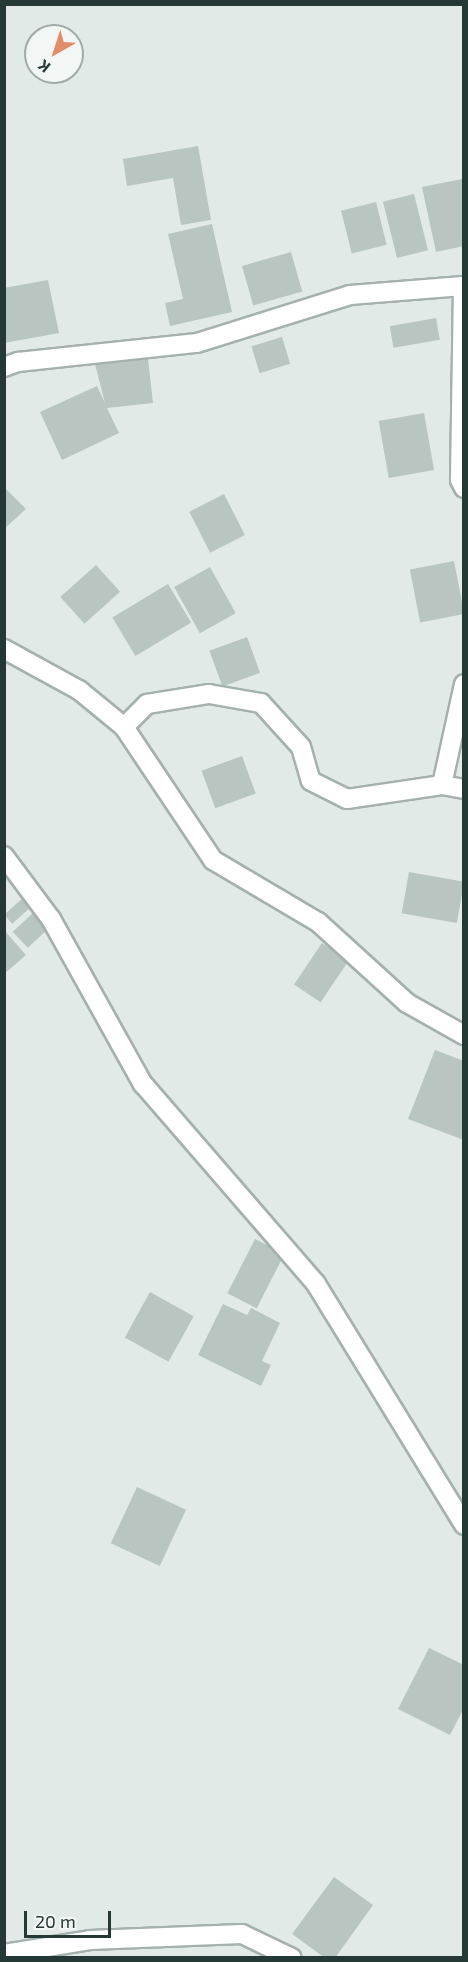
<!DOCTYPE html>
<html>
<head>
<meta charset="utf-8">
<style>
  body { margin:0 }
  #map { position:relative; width:468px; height:1962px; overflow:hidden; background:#e2eae7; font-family:"Exo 2",sans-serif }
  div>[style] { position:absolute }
  .building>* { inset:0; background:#b8c5c0; transform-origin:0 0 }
  .roads { filter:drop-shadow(2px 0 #a5b1ae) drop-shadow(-2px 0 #a5b1ae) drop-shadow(0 2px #a5b1ae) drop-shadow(0 -2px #a5b1ae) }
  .minor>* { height:18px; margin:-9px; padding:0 9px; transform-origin:9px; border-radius:9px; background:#fff }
  .tertiary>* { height:18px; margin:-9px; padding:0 9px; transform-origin:9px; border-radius:9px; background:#fff }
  span { translate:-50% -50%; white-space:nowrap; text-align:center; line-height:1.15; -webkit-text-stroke:4.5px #f2f7f5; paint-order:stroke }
  .frame { position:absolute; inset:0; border:6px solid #243935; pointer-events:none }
  .north { position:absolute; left:24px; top:24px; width:60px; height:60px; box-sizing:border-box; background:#f2f7f5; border:2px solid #a0aba8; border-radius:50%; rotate:219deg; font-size:16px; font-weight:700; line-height:24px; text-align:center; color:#243935 }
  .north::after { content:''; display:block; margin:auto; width:21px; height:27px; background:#e18d69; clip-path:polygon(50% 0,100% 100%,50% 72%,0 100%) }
  .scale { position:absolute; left:24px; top:1911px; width:87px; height:27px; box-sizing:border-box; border:3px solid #243935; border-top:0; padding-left:8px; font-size:18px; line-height:21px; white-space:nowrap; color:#243935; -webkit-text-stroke:4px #f2f7f5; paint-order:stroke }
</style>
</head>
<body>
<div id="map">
  <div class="building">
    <i style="clip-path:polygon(198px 146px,211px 220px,181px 225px,173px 178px,127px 186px,123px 159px)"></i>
    <i style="clip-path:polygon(462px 179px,464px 246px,436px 252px,422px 187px)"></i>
    <i style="left:414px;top:194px;width:58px;height:32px;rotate:76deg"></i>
    <i style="left:376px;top:202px;width:44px;height:36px;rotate:76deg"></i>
    <i style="clip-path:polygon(212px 224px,232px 312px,170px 326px,165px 303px,183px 299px,168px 234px)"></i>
    <i style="left:291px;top:252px;width:41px;height:51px;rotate:74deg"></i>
    <i style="clip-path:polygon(48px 280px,59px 333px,4px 343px,4px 288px)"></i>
    <i style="left:436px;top:318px;width:22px;height:47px;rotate:80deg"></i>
    <i style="left:282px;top:337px;width:28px;height:32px;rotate:73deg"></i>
    <i style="clip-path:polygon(148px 359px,153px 403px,107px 408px,119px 433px,62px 460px,40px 412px,97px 386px,105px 403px,95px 364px)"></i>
    <i style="left:424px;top:413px;width:58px;height:46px;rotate:80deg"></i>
    <i style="clip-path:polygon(4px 487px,26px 509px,4px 529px)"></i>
    <i style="left:224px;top:494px;width:46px;height:39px;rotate:63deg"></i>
    <i style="left:454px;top:561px;width:54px;height:45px;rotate:79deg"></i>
    <i style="left:96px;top:565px;width:36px;height:48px;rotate:48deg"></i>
    <i style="left:210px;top:567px;width:53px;height:41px;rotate:61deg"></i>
    <i style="left:168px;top:584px;width:45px;height:65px;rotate:59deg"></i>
    <i style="left:247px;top:637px;width:38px;height:40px;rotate:70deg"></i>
    <i style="left:242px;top:756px;width:40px;height:43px;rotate:70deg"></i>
    <i style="left:409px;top:872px;width:56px;height:42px;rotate:10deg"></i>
    <i style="left:25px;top:896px;width:12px;height:28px;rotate:48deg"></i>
    <i style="left:34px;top:912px;width:22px;height:29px;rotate:47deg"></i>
    <i style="clip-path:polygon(4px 930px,26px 955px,4px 974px)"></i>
    <i style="left:322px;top:943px;width:32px;height:50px;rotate:34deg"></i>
    <i style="clip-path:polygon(435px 1050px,464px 1061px,464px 1140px,408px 1119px)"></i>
    <i style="left:255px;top:1239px;width:33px;height:61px;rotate:27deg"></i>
    <i style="left:150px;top:1292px;width:50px;height:52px;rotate:29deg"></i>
    <i style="clip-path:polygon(223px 1304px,247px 1315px,251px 1308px,280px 1323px,262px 1361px,271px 1365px,261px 1386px,198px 1355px)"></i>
    <i style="left:137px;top:1487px;width:54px;height:62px;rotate:25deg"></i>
    <i style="clip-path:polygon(429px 1648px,464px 1665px,464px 1708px,450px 1735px,398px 1709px)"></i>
    <i style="clip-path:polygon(334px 1877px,373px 1905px,335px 1958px,325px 1958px,292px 1934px)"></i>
  </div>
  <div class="roads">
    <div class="minor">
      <i style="left:4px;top:649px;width:85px;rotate:28.7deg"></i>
      <i style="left:79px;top:690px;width:58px;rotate:39.4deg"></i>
      <i style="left:124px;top:727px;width:160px;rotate:56.2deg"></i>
      <i style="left:213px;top:860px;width:122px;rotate:30.6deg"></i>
      <i style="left:318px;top:922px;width:120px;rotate:42.3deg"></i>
      <i style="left:407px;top:1003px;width:65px;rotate:29.3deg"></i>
      <i style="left:124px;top:727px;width:33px;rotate:-45deg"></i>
      <i style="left:147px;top:704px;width:63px;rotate:-9.2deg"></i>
      <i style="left:209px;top:694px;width:53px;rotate:9.8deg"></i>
      <i style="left:261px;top:703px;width:59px;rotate:47.7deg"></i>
      <i style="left:301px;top:747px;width:35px;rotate:74deg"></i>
      <i style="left:311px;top:781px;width:40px;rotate:26.6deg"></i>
      <i style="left:347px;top:799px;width:96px;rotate:-8.4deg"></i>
      <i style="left:442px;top:785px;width:22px;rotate:10deg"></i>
      <i style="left:442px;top:785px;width:103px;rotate:-77.7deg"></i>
      <i style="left:4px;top:856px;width:79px;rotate:53.3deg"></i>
      <i style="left:51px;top:919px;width:189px;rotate:60.9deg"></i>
      <i style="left:143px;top:1084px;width:264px;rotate:49.1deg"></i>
      <i style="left:316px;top:1284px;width:283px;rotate:58.4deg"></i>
    </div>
    <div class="tertiary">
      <i style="left:4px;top:367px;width:15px;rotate:-20deg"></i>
      <i style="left:18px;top:362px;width:180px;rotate:-6.1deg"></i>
      <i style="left:197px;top:343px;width:160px;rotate:-17.4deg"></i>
      <i style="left:350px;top:295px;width:113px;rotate:-4.6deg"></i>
      <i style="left:463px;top:286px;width:194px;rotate:90.9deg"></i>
      <i style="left:460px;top:480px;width:9px;rotate:63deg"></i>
      <i style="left:4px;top:1954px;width:87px;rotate:-9.2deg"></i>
      <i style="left:90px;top:1940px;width:152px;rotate:-2.3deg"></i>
      <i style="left:242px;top:1934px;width:55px;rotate:25.6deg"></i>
    </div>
  </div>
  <div class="frame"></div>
  <div class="north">K</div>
  <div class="scale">20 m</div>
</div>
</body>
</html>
